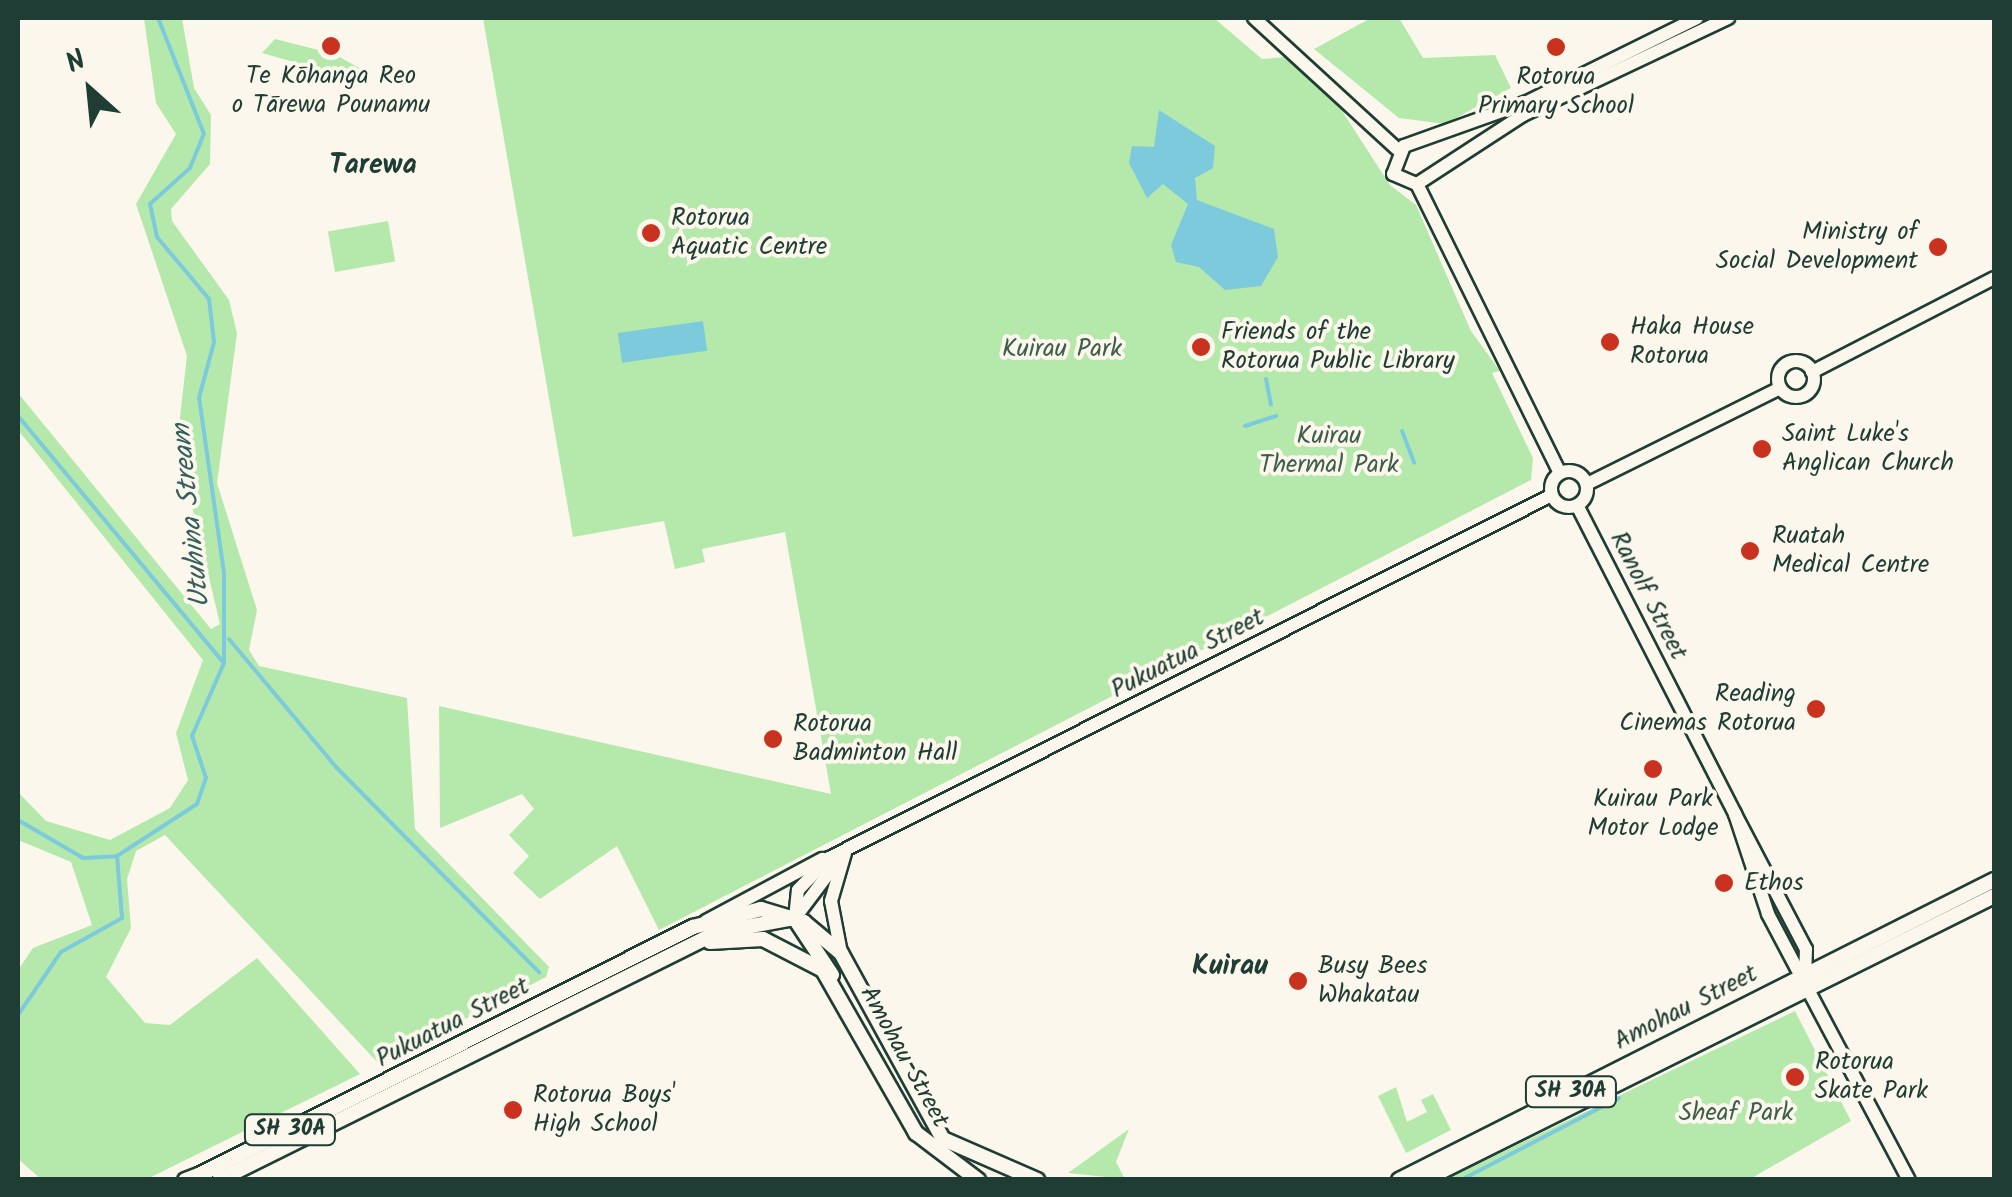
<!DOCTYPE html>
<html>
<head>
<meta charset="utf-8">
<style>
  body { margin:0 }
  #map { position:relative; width:2012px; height:1197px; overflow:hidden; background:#fbf7ec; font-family:Kalam,sans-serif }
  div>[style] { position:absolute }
  .green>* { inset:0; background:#b5e9ab; transform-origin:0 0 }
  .water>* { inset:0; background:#7dcadc; transform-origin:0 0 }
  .stream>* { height:4px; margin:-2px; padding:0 2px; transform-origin:2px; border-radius:2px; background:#7dcadc }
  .roads { filter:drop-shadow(2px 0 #1f3d34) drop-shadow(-2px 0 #1f3d34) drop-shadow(0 2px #1f3d34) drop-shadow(0 -2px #1f3d34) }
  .secondary>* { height:12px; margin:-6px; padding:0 6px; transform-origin:6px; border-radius:6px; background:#fbf7ec }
  .secondary>.ring { margin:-6px; padding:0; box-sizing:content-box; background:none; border:12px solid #fbf7ec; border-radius:50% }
  .primary>* { height:14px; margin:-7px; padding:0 7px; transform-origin:7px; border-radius:7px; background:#fbf7ec }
  .highway>* { height:15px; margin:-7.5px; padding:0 7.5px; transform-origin:7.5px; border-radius:7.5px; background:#fbf7ec }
  .dots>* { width:28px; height:28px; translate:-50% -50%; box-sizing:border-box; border:5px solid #fbf7ec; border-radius:50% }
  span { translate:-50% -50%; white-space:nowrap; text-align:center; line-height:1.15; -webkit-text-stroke:8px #fbf7ec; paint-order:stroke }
  .shield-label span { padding:2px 8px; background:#fbf7ec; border:2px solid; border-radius:8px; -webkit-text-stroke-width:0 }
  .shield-label { font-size:22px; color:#1f3d34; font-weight:700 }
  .poi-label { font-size:25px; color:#1f3d34 }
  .left { translate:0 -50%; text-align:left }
  .right { translate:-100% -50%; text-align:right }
  .park-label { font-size:25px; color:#3d5f4c }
  .street-label { font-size:25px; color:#1f3d34 }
  .neighbourhood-label { font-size:28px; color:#1f3d34; font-weight:700 }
  .water-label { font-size:28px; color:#36605e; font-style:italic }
  .frame { position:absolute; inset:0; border:20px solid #1f3d34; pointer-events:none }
  .north { position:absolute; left:40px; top:40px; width:100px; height:100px; -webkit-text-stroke:8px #fbf7ec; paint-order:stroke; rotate:333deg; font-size:28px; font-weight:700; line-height:40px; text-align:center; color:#1f3d34 }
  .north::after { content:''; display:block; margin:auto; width:35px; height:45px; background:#1f3d34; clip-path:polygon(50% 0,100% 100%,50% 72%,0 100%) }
</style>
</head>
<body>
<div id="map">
  <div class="green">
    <i style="clip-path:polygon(144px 18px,182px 18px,194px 88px,211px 115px,210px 164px,171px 209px,172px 221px,229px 300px,237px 333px,217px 483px,257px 610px,249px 650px,259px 666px,407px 698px,415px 829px,549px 967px,546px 977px,379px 1064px,165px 835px,136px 851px,127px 879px,131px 928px,106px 977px,145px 1023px,170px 1025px,257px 958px,360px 1074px,147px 1179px,41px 1179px,18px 1159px,18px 970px,33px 948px,92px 925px,71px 862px,18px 840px,18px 792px,46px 821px,110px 840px,170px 808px,188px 780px,176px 733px,203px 660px,18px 430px,18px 393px,211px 629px,220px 624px,177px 443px,187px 356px,136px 204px,176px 134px,156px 103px)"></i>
    <i style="clip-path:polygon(483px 18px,1214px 18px,1262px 59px,1285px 57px,1333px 97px,1390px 185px,1416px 205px,1471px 331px,1500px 371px,1492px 373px,1533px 458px,1531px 480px,659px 930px,617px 846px,540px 899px,513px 873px,529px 856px,509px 835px,534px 809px,522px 794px,440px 828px,439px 706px,831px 794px,785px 532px,702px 549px,705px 562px,675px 569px,664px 521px,573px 537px)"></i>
    <i style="clip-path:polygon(1371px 18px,1399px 18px,1423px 58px,1495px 55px,1511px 88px,1445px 124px,1399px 118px,1314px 49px)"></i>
    <i style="clip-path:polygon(275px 39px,334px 54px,363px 70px,365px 82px,262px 53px)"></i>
    <i style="left:388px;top:221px;width:41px;height:61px;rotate:80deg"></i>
    <i style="clip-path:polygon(1795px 1011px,1851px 1121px,1750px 1179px,1446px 1179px)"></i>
    <i style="clip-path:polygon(1396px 1087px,1407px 1122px,1427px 1112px,1421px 1100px,1433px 1094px,1451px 1130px,1406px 1153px,1378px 1096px)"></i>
    <i style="clip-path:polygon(1129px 1129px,1116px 1162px,1125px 1179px,1068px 1173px)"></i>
  </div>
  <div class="water">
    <i style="clip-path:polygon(1159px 110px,1215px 146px,1213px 168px,1195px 178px,1197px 200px,1274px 229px,1278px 257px,1261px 286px,1225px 290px,1199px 267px,1176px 262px,1171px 245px,1188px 204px,1163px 184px,1147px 198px,1129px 163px,1132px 146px,1154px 147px)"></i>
    <i style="left:703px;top:321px;width:30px;height:86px;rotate:82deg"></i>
  </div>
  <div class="stream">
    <i style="left:1266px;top:379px;width:26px;rotate:79deg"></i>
    <i style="left:18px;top:416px;width:320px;rotate:50.2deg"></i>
    <i style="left:1245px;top:426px;width:33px;rotate:-18deg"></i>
    <i style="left:1402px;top:431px;width:34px;rotate:69deg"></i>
    <i style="left:229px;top:639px;width:167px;rotate:50.1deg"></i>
    <i style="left:336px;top:767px;width:289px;rotate:45.3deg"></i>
    <i style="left:18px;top:820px;width:75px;rotate:30.3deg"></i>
    <i style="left:83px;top:858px;width:34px;rotate:-3deg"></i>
    <i style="left:18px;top:1015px;width:76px;rotate:-55.7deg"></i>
    <i style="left:61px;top:952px;width:70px;rotate:-29.1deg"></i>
    <i style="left:122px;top:918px;width:62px;rotate:-94.6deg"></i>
    <i style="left:117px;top:856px;width:95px;rotate:-33deg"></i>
    <i style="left:197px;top:804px;width:28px;rotate:-71deg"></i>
    <i style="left:206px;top:778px;width:44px;rotate:-108.4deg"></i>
    <i style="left:192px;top:736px;width:80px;rotate:-66.3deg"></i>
    <i style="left:224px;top:663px;width:90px;rotate:-90deg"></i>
    <i style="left:224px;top:573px;width:177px;rotate:-98.1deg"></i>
    <i style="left:199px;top:398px;width:58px;rotate:-75deg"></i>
    <i style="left:214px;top:342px;width:43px;rotate:-96.6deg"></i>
    <i style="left:209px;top:299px;width:81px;rotate:-130deg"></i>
    <i style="left:157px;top:237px;width:34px;rotate:-102deg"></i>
    <i style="left:150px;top:204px;width:54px;rotate:-42deg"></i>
    <i style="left:190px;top:168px;width:37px;rotate:-68deg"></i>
    <i style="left:204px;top:134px;width:125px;rotate:-111.6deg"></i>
    <i style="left:1461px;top:1180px;width:178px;rotate:-27.4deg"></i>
  </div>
  <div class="roads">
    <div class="secondary">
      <i style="left:1254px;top:18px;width:194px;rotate:42.5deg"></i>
      <i style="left:1697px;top:18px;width:190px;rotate:153.7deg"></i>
      <i style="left:1527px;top:102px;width:131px;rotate:160.3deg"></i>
      <i style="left:1404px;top:146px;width:30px;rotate:111deg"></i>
      <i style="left:1393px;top:174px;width:26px;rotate:23deg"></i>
      <i style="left:1417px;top:184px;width:126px;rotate:-33.1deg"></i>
      <i style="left:1523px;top:115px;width:227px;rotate:-25.3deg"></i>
      <i style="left:1417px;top:184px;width:322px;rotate:63.7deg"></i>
      <i class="ring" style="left:1778px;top:361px;width:24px;height:24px"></i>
      <i style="left:1812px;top:372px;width:205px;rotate:-27.3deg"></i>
      <i class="ring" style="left:1551px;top:471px;width:24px;height:24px"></i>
      <i style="left:1587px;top:484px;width:216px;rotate:-26.4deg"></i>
      <i style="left:1577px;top:505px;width:347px;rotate:62.9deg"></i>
      <i style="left:1735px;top:814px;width:105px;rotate:71.7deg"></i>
      <i style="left:1768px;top:914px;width:301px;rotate:62.1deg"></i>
      <i style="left:1735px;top:814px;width:153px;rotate:62.3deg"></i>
      <i style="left:1806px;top:949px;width:24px;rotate:92deg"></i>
      <i style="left:795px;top:918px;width:28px;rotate:-84deg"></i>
      <i style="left:798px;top:890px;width:45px;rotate:-45.9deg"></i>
      <i style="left:829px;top:858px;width:809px;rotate:-26.66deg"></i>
      <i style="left:795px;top:918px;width:80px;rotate:-53.1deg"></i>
      <i style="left:706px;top:921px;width:132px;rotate:-28.1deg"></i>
      <i style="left:841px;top:953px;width:53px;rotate:-100.9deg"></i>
      <i style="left:831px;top:901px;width:50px;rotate:-73.7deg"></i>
    </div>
    <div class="primary">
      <i style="left:795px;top:919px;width:67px;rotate:56.5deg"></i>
      <i style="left:710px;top:942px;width:53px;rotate:-3.2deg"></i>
      <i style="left:763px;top:939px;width:68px;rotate:27.3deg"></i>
      <i style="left:823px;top:970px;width:188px;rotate:60.3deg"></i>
      <i style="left:916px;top:1133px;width:78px;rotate:37.2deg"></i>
      <i style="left:191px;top:1179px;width:562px;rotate:-26.66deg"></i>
      <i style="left:693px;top:927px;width:70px;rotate:-14.8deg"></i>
      <i style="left:761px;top:909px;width:45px;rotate:16.8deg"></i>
      <i style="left:804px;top:922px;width:48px;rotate:40deg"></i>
      <i style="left:841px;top:953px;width:212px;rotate:61.3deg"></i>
      <i style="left:943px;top:1139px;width:103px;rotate:23.6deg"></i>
      <i style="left:219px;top:1180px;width:557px;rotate:-26.43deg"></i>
      <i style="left:718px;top:932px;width:77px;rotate:-10.4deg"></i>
      <i style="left:1399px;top:1180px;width:666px;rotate:-26.76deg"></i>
      <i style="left:1424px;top:1180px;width:637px;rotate:-26.48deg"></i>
    </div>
    <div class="highway">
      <i style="left:185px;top:1180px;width:14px;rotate:-21deg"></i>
    </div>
  </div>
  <div class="dots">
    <i style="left:331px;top:46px;background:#c8321e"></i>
    <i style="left:1556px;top:47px;background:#c8321e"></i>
    <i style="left:651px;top:233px;background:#c8321e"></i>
    <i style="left:1938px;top:247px;background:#c8321e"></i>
    <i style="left:1610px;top:342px;background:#c8321e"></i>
    <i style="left:1201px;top:347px;background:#c8321e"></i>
    <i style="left:1762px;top:449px;background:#c8321e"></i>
    <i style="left:1750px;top:551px;background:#c8321e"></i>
    <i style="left:1816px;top:709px;background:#c8321e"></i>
    <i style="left:773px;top:739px;background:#c8321e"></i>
    <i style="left:1653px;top:769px;background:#c8321e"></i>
    <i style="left:1724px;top:883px;background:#c8321e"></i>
    <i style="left:1298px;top:981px;background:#c8321e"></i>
    <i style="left:1795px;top:1077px;background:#c8321e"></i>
    <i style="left:513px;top:1110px;background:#c8321e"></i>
  </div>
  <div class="shield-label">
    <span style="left:1571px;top:1092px">SH 30A</span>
    <span style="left:290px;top:1130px">SH 30A</span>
  </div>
  <div class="poi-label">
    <span style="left:331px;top:91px">Te Kōhanga Reo<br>o Tārewa Pounamu</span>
    <span style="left:1556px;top:92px">Rotorua<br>Primary School</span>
    <span class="left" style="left:671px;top:233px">Rotorua<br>Aquatic Centre</span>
    <span class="right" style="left:1918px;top:247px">Ministry of<br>Social Development</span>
    <span class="left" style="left:1630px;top:342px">Haka House<br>Rotorua</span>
    <span class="left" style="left:1221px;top:347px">Friends of the<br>Rotorua Public Library</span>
    <span class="left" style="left:1782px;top:449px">Saint Luke's<br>Anglican Church</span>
    <span class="left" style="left:1772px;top:551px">Ruatah<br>Medical Centre</span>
    <span class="right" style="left:1796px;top:709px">Reading<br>Cinemas Rotorua</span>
    <span class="left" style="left:793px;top:739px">Rotorua<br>Badminton Hall</span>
    <span style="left:1653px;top:814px">Kuirau Park<br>Motor Lodge</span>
    <span class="left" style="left:1744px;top:883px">Ethos</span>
    <span class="left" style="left:1318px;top:981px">Busy Bees<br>Whakatau</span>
    <span class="left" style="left:1815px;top:1077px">Rotorua<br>Skate Park</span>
    <span class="left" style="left:533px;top:1110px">Rotorua Boys'<br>High School</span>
  </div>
  <div class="park-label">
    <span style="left:1062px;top:349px">Kuirau Park</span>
    <span style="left:1329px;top:451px">Kuirau<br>Thermal Park</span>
    <span style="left:1736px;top:1113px">Sheaf Park</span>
  </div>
  <div class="street-label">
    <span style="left:1648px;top:596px;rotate:63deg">Ranolf Street</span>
    <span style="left:1188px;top:654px;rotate:-27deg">Pukuatua Street</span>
    <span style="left:1686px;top:1008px;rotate:-27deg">Amohau Street</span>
    <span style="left:453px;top:1023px;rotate:-27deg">Pukuatua Street</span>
    <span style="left:904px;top:1057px;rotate:61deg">Amohau Street</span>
  </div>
  <div class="neighbourhood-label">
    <span style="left:373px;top:166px">Tarewa</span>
    <span style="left:1230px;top:967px">Kuirau</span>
  </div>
  <div class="water-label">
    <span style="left:192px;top:516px;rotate:-96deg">Utuhina Stream</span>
  </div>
  <div class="frame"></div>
  <div class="north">N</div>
</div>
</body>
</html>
